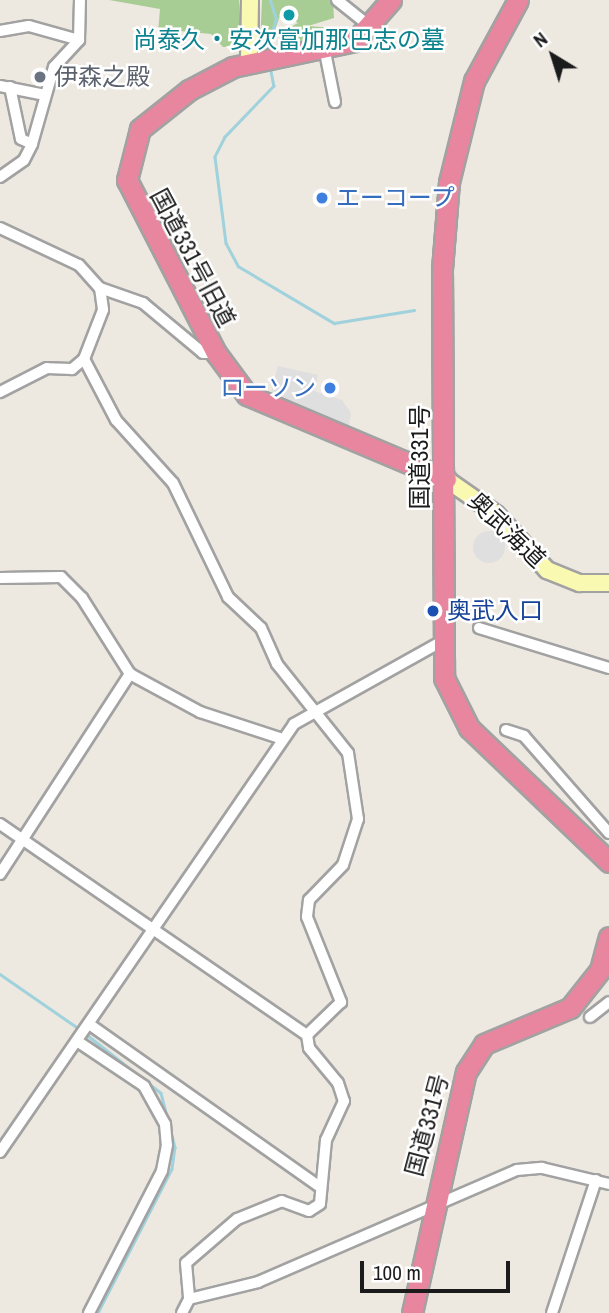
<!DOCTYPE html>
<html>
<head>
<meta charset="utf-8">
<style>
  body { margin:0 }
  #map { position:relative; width:609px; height:1313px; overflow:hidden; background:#ede8e0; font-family:"Archivo Narrow","Noto Sans JP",sans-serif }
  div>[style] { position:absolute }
  .forest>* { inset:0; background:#a8cd94 }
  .parking>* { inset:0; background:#dfdfdf }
  .round { border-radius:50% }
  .stream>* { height:2.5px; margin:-1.25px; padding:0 1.25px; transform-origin:1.25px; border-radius:1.25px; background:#9fd2dc }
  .roads { filter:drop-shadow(2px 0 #a2a2a2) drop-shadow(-2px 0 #a2a2a2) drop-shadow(0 2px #a2a2a2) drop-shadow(0 -2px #a2a2a2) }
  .street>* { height:10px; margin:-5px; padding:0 5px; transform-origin:5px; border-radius:5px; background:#fff }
  .secondary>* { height:16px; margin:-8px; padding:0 8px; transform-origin:8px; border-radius:8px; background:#faf9b2 }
  .highway>* { height:19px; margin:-9.5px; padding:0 9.5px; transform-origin:9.5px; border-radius:9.5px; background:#e7869e }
  .dots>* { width:19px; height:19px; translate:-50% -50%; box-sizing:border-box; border:4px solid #fff; border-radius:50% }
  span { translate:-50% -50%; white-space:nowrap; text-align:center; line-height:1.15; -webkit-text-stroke:5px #fff; paint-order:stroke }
  .culture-label { font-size:24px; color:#0d838f }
  .worship-label { font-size:24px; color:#5b616d }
  .left { translate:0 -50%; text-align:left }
  .shop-label { font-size:24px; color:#366cbe }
  .right { translate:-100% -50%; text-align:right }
  .street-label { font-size:24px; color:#1b1b1b }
  .transit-label { font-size:24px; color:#164399 }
  .north { position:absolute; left:518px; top:21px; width:70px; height:70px; -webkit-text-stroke:5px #fff; paint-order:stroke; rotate:322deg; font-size:19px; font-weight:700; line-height:28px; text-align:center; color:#1b1b1b }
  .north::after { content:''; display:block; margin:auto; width:24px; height:32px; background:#1b1b1b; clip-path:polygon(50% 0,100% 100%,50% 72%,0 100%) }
  .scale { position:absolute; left:360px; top:1261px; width:150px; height:32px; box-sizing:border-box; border:4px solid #1b1b1b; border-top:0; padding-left:9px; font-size:21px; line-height:24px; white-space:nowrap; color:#1b1b1b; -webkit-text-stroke:5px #fff; paint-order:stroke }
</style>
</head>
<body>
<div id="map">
  <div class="forest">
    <i style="clip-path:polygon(109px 0,239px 0,240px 23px,233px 47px,223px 47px,211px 34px,180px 31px,167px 41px,158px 33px,160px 9px)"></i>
    <i style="clip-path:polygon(262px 0,333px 0,334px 18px,308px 26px,334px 28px,335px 37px,296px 45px,290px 27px,298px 23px,281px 12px,270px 46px,260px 47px)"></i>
  </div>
  <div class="parking">
    <i style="clip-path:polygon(278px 366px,318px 375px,314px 391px,342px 400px,351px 413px,349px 426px,268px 404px)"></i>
    <i class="round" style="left:473px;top:531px;width:32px;height:32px"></i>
  </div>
  <div class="stream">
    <i style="left:266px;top:53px;width:35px;rotate:-74deg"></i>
    <i style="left:276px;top:19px;width:20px;rotate:-108deg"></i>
    <i style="left:270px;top:66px;width:20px;rotate:79deg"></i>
    <i style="left:274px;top:86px;width:71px;rotate:133.9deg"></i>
    <i style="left:225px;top:137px;width:22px;rotate:117deg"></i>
    <i style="left:215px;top:157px;width:87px;rotate:82.7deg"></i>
    <i style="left:226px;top:243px;width:26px;rotate:62deg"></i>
    <i style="left:238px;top:266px;width:112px;rotate:30.7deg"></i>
    <i style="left:334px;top:323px;width:81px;rotate:-9.2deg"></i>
    <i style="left:0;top:974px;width:98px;rotate:34.7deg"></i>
    <i style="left:86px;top:1034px;width:95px;rotate:38.2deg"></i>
    <i style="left:161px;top:1093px;width:56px;rotate:75.5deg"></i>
    <i style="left:175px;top:1147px;width:22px;rotate:98deg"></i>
    <i style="left:172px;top:1169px;width:162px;rotate:117.2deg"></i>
  </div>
  <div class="roads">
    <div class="street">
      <i style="left:337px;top:0;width:45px;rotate:38.7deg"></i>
      <i style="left:0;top:31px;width:29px;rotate:-10deg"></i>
      <i style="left:29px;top:26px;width:52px;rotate:15.6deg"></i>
      <i style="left:325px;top:52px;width:51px;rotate:78.7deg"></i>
      <i style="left:0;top:86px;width:46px;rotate:11.3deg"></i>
      <i style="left:10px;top:87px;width:53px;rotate:78.1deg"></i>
      <i style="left:21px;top:139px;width:12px;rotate:24deg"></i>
      <i style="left:0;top:177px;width:29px;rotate:-35deg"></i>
      <i style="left:24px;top:160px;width:18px;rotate:-63deg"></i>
      <i style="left:32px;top:144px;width:80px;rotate:-74.1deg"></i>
      <i style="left:54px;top:67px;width:37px;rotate:-47deg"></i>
      <i style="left:79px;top:40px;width:40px;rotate:-88.6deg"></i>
      <i style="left:0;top:228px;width:87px;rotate:25.1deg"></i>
      <i style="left:79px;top:265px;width:31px;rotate:48deg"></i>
      <i style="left:100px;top:288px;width:22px;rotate:82deg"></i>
      <i style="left:103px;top:310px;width:53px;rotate:111.2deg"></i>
      <i style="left:84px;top:359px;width:16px;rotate:140deg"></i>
      <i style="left:72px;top:369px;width:25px;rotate:-178deg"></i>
      <i style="left:47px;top:368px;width:53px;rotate:152.9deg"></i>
      <i style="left:100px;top:288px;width:46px;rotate:19.2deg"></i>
      <i style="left:143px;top:303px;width:78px;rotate:39.8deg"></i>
      <i style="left:203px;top:353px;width:13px"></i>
      <i style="left:84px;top:359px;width:69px;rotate:62.3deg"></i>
      <i style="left:116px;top:420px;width:85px;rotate:47.9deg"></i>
      <i style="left:173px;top:483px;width:127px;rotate:64.2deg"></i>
      <i style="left:228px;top:597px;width:45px;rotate:43.2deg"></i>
      <i style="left:261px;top:628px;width:39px;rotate:66deg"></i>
      <i style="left:277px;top:664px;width:114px;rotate:51.4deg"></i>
      <i style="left:348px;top:753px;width:67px;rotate:81.4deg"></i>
      <i style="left:358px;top:819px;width:48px;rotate:108.1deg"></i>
      <i style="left:343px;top:865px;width:49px;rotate:134.2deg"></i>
      <i style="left:309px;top:900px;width:17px;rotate:97deg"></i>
      <i style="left:307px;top:917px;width:92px;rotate:68.2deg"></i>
      <i style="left:341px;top:1002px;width:47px;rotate:135.9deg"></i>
      <i style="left:0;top:578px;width:61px;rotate:-0.9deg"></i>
      <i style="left:61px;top:577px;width:30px;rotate:45deg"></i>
      <i style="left:82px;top:598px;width:90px;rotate:57.7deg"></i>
      <i style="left:130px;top:674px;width:80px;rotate:28.5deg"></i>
      <i style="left:200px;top:712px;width:87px;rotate:18deg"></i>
      <i style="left:479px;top:628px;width:136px;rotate:17.1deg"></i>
      <i style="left:506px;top:730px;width:19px;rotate:18deg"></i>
      <i style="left:524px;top:736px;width:129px;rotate:48.8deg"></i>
      <i style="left:0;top:824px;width:373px;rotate:34.5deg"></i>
      <i style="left:307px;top:1035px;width:13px;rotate:81deg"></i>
      <i style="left:309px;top:1048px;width:45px;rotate:50.4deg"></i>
      <i style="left:338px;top:1083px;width:19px;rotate:72deg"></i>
      <i style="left:344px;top:1101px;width:43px;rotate:114.8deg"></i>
      <i style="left:326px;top:1140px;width:64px;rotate:95.4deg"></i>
      <i style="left:320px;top:1204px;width:13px;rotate:148deg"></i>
      <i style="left:309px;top:1211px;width:29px;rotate:-160deg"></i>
      <i style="left:282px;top:1201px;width:48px;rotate:158.2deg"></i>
      <i style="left:237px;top:1219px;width:67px;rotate:139.2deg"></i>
      <i style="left:186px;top:1263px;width:36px;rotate:85deg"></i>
      <i style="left:0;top:874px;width:239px;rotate:-57deg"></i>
      <i style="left:590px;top:1017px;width:24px;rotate:-38deg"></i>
      <i style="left:89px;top:1024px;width:281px;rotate:35.2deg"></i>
      <i style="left:77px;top:1041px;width:81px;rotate:33.9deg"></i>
      <i style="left:144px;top:1086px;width:43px;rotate:61.1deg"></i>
      <i style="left:165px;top:1124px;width:21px;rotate:85deg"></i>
      <i style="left:167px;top:1145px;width:26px;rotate:101deg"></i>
      <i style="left:162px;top:1171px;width:160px;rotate:117.2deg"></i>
      <i style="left:0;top:1152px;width:519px;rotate:-55.51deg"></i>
      <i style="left:294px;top:724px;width:172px;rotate:-29.2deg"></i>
      <i style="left:182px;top:1313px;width:16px;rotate:-63deg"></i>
      <i style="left:189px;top:1299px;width:71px;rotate:-13.8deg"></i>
      <i style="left:258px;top:1282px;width:282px;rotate:-23.4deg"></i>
      <i style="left:517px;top:1170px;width:25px;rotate:-5deg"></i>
      <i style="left:542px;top:1168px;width:69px;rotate:13.4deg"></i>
      <i style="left:552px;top:1313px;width:140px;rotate:-71.7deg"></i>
    </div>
    <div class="secondary">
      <i style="left:249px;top:63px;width:63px;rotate:-89.1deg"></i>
      <i style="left:446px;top:479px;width:61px;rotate:35deg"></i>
      <i style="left:496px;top:514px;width:76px;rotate:47.7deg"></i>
      <i style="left:547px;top:570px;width:35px;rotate:22deg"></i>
      <i style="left:580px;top:583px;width:29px"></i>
    </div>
    <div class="highway">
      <i style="left:391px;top:0;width:55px;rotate:131.3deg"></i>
      <i style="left:355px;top:41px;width:125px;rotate:168deg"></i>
      <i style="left:233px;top:67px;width:50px;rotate:152.4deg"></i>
      <i style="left:189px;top:90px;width:63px;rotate:141.5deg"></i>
      <i style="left:140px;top:129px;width:53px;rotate:104.3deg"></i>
      <i style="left:127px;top:180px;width:195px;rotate:62.8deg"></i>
      <i style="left:216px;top:353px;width:52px;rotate:53.6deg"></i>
      <i style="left:247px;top:395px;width:216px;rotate:22.9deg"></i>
      <i style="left:518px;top:0;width:92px;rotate:118.5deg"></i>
      <i style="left:474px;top:81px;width:104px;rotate:103.9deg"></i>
      <i style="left:449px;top:182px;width:87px;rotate:94.6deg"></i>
      <i style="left:442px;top:269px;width:409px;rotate:89.7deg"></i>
      <i style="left:444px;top:678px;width:56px;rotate:63.4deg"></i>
      <i style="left:469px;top:728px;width:194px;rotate:43.7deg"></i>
      <i style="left:412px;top:1313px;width:247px;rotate:-77.4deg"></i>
      <i style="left:466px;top:1072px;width:33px;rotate:-57deg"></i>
      <i style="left:484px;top:1044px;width:93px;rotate:-22.7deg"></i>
      <i style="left:570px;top:1008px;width:48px;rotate:-51.7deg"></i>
      <i style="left:600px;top:970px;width:34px;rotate:-75deg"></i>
    </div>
  </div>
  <div class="dots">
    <i style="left:289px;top:15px;background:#0f9aa8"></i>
    <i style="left:40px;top:77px;background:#6b7280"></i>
    <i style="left:322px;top:198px;background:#3f7fe0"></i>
    <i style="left:330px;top:388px;background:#3f7fe0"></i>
    <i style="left:433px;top:611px;background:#1a4fb4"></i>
  </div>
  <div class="culture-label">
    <span style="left:289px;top:40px">尚泰久・安次富加那巴志の墓</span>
  </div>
  <div class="worship-label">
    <span class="left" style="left:54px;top:77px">伊森之殿</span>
  </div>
  <div class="shop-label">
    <span class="left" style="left:336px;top:198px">エーコープ</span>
    <span class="right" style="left:316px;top:388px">ローソン</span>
  </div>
  <div class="street-label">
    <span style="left:193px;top:258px;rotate:62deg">国道331号旧道</span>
    <span style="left:420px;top:457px;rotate:-90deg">国道331号</span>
    <span style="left:507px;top:530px;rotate:44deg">奥武海道</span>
    <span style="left:427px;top:1125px;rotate:-75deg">国道331号</span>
  </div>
  <div class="transit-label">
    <span class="left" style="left:447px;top:611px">奥武入口</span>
  </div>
  <div class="north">N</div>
  <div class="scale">100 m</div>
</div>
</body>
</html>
